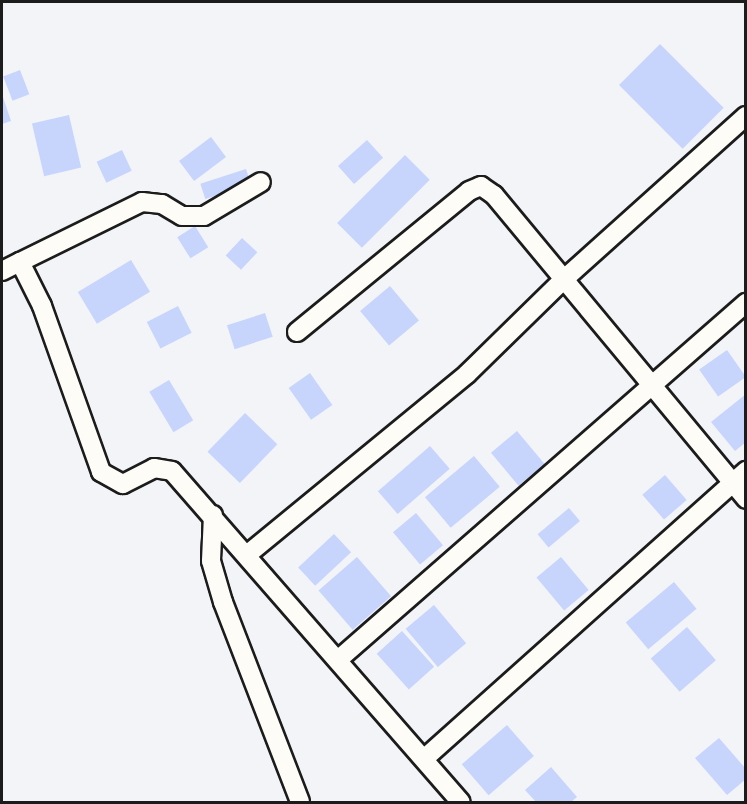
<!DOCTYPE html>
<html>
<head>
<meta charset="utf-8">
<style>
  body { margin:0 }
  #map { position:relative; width:747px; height:804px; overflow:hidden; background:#f2f4f8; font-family:Kalam,sans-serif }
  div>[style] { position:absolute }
  .building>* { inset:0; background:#c7d5fc; transform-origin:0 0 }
  .roads { filter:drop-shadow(2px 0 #1c1c1c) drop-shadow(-2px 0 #1c1c1c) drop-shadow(0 2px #1c1c1c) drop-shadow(0 -2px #1c1c1c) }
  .minor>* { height:18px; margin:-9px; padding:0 9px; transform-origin:9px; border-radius:9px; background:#fdfcf7 }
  span { translate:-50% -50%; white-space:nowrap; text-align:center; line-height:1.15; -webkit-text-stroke:4.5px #fdfcf7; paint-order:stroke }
  .frame { position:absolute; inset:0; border:3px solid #1c1c1c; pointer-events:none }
</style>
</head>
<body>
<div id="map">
  <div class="building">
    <i style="left:660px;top:44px;width:90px;height:58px;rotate:45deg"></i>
    <i style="left:20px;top:70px;width:26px;height:18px;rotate:69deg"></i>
    <i style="clip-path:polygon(2px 94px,11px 121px,2px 124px)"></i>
    <i style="left:69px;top:115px;width:54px;height:38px;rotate:77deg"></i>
    <i style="left:211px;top:137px;width:25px;height:40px;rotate:53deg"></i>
    <i style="left:367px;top:140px;width:24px;height:39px;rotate:48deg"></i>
    <i style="left:122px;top:150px;width:23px;height:28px;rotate:65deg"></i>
    <i style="left:405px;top:155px;width:35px;height:96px;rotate:45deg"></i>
    <i style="left:246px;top:169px;width:16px;height:48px;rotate:72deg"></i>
    <i style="left:195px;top:226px;width:25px;height:21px;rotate:58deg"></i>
    <i style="left:242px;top:238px;width:21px;height:24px;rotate:43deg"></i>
    <i style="left:131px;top:260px;width:37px;height:62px;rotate:59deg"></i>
    <i style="left:390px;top:286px;width:45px;height:39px;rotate:50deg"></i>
    <i style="left:178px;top:306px;width:30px;height:35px;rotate:63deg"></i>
    <i style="left:265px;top:313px;width:25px;height:40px;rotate:72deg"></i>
    <i style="left:727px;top:350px;width:33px;height:34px;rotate:55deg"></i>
    <i style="left:310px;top:373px;width:39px;height:26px;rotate:55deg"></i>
    <i style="left:169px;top:380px;width:47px;height:23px;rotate:59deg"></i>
    <i style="clip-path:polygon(746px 394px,746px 442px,735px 451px,711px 422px)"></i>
    <i style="left:245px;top:413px;width:45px;height:54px;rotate:44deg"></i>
    <i style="left:517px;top:431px;width:43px;height:34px;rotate:50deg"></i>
    <i style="left:430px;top:446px;width:30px;height:69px;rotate:49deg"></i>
    <i style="left:474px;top:456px;width:40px;height:64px;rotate:50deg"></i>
    <i style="left:665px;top:475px;width:33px;height:30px;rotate:49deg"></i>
    <i style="left:569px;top:508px;width:17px;height:41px;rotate:50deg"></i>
    <i style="left:416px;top:513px;width:42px;height:30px;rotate:50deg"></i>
    <i style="left:334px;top:534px;width:25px;height:49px;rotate:47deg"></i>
    <i style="left:357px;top:557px;width:52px;height:51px;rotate:49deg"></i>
    <i style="left:561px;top:557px;width:43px;height:32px;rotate:50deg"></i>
    <i style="left:674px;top:582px;width:35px;height:63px;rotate:50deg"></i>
    <i style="left:434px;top:605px;width:50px;height:37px;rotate:50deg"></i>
    <i style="left:687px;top:627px;width:44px;height:48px;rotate:49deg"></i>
    <i style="left:402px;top:631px;width:48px;height:34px;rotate:48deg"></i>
    <i style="left:507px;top:725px;width:41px;height:60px;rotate:49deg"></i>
    <i style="clip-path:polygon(719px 738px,746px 769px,746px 779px,727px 795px,695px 758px)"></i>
    <i style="clip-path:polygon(551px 767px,577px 797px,571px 802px,536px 802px,525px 790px)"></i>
  </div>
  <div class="roads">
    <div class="minor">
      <i style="left:20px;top:262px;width:136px;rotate:-26.2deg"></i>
      <i style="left:142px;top:202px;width:20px;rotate:6deg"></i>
      <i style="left:162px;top:204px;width:23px;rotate:31deg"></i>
      <i style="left:182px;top:216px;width:22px"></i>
      <i style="left:204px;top:216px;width:66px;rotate:-30.8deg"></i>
      <i style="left:2px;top:271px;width:20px;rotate:-27deg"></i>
      <i style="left:20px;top:262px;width:49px;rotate:63.4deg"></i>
      <i style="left:42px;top:306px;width:176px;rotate:70.4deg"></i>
      <i style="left:101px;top:472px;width:25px;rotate:29deg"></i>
      <i style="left:123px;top:484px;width:35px;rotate:-27deg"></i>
      <i style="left:154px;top:468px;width:18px;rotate:9deg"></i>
      <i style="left:172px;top:471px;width:439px;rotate:48.9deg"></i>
      <i style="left:297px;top:332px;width:222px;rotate:-39.3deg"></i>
      <i style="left:469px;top:191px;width:13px;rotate:-23deg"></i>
      <i style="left:481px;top:186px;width:16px;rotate:35deg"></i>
      <i style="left:494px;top:195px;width:395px;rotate:50.3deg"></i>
      <i style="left:213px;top:515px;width:46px;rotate:92.5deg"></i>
      <i style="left:211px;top:561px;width:43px;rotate:73.7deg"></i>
      <i style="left:223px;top:602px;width:214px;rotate:68.9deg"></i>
      <i style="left:248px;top:554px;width:283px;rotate:-39.4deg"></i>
      <i style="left:467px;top:374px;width:133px;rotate:-44.4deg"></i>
      <i style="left:562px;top:281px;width:247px;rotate:-41.9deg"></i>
      <i style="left:339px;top:659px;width:541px;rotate:-41.18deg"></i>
      <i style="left:425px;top:758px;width:431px;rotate:-41.8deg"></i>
    </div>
  </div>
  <div class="frame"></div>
</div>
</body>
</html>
